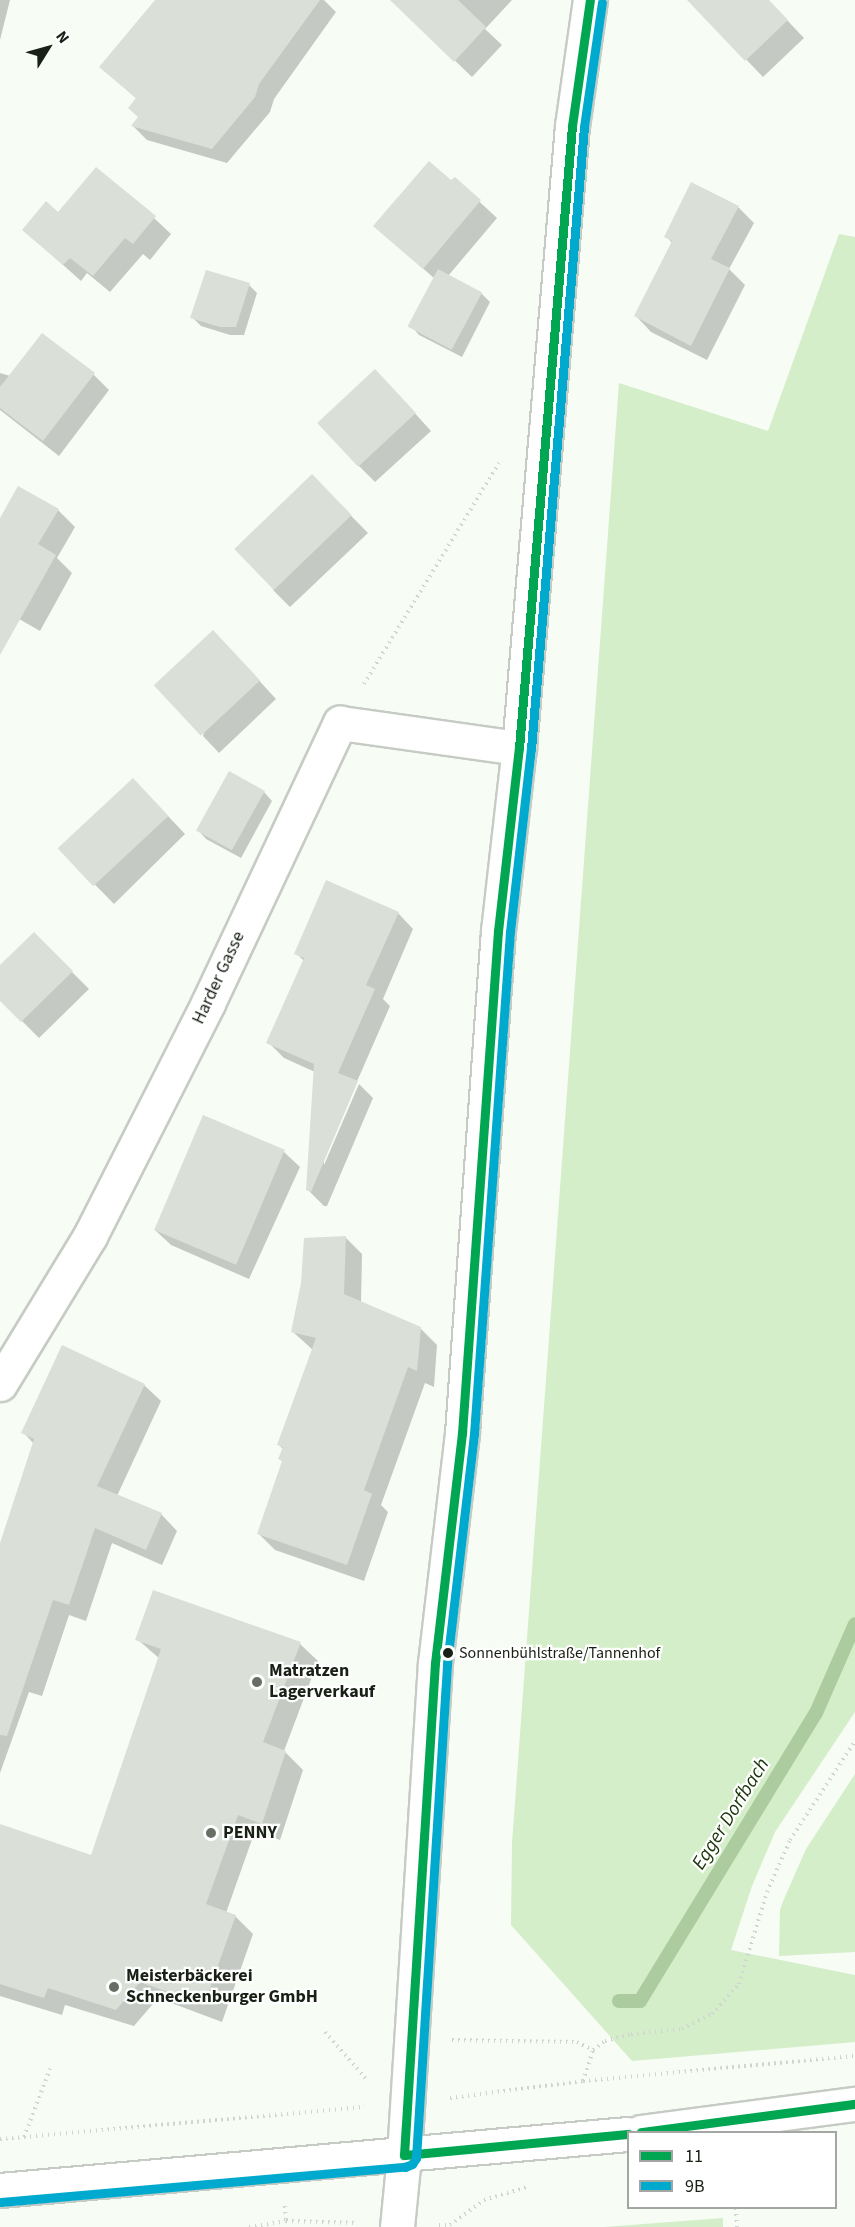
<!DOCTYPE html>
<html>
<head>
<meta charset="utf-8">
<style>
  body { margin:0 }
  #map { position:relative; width:855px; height:2227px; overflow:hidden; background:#f7fcf5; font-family:"Source Sans 3",sans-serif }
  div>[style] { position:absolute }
  .green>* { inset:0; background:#d4eec9 }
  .shadow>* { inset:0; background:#0003 }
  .stream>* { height:14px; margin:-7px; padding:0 7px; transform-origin:7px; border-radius:7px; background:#accb9e }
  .building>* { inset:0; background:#dae0d7; transform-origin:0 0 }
  .path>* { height:4px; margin-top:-2px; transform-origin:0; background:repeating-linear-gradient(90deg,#d2d4d2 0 1.5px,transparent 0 6px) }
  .roads { filter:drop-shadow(2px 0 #c6ccc3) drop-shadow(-2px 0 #c6ccc3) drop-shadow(0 2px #c6ccc3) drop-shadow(0 -2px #c6ccc3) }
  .minor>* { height:33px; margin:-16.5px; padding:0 16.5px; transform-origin:16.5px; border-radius:16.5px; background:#fefffe }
  .major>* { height:33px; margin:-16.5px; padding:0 16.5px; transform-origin:16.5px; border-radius:16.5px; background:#fefffe }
  .bus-1>* { height:9px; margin:-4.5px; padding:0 4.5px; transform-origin:4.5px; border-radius:4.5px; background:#00a651 }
  .bus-2>* { height:9px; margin:-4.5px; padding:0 4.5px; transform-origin:4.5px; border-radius:4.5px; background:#00a9ce }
  .dots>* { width:16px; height:16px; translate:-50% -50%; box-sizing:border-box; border:3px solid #fff; border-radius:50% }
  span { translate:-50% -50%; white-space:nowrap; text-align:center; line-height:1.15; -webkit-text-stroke:4.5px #fff; paint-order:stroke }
  .bus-label { font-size:16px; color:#192116 }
  .left { translate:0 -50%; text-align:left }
  .street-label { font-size:18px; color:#192116 }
  .poi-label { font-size:18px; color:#192116; font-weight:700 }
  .water-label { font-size:20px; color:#193409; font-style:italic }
  .legend { position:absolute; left:627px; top:2131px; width:210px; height:78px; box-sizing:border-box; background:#fff; border:2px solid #a3a6a2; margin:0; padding:8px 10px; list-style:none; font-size:18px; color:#192116 }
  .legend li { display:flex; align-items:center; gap:12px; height:30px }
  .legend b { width:30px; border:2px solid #a3a6a2 }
  .north { position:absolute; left:18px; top:18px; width:60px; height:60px; -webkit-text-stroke:4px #fff; paint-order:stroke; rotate:53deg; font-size:16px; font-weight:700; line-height:24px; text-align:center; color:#192116 }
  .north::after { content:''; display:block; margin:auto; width:21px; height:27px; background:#192116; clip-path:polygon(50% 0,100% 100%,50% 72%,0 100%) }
</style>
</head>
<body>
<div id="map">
  <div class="green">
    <i style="clip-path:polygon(839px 234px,855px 237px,855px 1712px,775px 1832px,752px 1886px,731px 1950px,855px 1975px,855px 2042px,632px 2061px,511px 1925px,512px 1843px,619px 383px,768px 431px)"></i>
    <i style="clip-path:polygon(855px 1774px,855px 1952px,779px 1956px,780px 1910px,784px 1899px,806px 1849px)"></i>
    <i style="clip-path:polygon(723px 2218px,723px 2227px,604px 2227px)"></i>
  </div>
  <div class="shadow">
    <i style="clip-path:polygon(0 0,10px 0,0 40px)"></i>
    <i style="clip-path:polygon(239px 0,324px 0,336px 12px,274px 99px,270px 112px,227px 163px,147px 140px,133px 126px,139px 118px,137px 99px,101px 67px)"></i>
    <i style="clip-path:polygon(392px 0,512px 0,485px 29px,502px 45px,472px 77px)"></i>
    <i style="clip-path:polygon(689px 0,768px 0,804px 38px,763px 77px)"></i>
    <i style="clip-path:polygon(455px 179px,497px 218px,448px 276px,481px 293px,490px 302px,462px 357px,419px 335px,411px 326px,435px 279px,375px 226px)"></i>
    <i style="clip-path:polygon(738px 207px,754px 223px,729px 269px,745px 285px,707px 360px,651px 332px,636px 316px,672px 243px,666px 236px)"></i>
    <i style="clip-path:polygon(58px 214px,154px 218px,171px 234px,150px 260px,143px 254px,110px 292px,87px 273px,81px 281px,24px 230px)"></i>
    <i style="clip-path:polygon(249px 285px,257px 293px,244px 335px,230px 335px,201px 326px,192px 317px)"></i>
    <i style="clip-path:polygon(0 373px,10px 376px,94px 375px,109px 390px,59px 456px,0 410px)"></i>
    <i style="clip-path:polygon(392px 388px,431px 431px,375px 482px,358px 465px)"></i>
    <i style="clip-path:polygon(312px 476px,368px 533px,290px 607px,273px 590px)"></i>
    <i style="clip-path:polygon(58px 510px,75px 527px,57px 558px,72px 573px,40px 631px,0 608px,0 519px)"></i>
    <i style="clip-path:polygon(230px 649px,276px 699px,219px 753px,203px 736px)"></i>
    <i style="clip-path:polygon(264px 792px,272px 801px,241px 858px,206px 839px,198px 830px)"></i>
    <i style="clip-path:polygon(150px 797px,185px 834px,114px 904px,61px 850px)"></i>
    <i style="clip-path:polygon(398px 913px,413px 929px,383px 999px,390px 1006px,324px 1157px,324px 1165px,359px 1084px,373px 1098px,327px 1206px,324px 1206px,308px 1190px,315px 1072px,284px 1058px,268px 1042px,304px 961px,296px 953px)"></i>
    <i style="clip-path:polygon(34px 934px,89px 989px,39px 1038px,0 999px,0 968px)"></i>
    <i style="clip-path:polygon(203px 1117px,284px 1152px,300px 1167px,249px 1279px,171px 1245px,155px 1230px)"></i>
    <i style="clip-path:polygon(345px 1237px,362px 1254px,361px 1303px,420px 1328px,437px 1345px,434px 1387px,425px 1383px,381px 1505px,388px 1512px,364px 1581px,275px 1550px,258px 1533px,283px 1462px,280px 1459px,283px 1449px,279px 1445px,313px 1350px,293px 1332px)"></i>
    <i style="clip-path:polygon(144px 1385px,161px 1401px,117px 1496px,161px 1514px,177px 1531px,162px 1565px,112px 1543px,86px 1621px,69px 1615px,42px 1696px,29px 1692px,0 1773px,0 1548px,34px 1444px,23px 1432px)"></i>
    <i style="clip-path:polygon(137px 1639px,300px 1644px,318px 1661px,284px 1751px,303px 1770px,280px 1840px,255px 1831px,226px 1913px,235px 1916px,253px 1934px,222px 2022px,158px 1998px,134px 2026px,65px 2005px,62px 2015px,0 1996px,0 1906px,92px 1857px,160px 1659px)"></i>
  </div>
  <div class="stream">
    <i style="left:619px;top:2001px;width:21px"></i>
    <i style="left:640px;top:2001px;width:338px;rotate:-58.6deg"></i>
    <i style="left:816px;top:1713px;width:97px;rotate:-66.3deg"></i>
  </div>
  <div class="building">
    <i style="clip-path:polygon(155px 0,320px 0,259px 84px,255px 97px,212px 149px,131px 126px,138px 117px,128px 108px,136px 98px,99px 67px)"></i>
    <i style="clip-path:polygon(390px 0,458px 0,486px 27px,454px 62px)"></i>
    <i style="clip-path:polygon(687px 0,769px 0,788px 20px,745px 61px)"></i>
    <i style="clip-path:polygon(429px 161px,451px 180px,455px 177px,481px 200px,423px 269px,373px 226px)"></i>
    <i style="clip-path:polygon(96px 167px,156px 216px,133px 244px,125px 238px,93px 276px,70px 258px,63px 265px,22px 230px,46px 201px,58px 212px)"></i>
    <i style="clip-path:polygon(691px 182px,739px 206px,711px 259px,730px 268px,691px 346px,634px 316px,672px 241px,664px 237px)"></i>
    <i style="left:438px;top:269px;width:50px;height:65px;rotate:28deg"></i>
    <i style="clip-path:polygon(206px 270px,250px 283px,236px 327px,220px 327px,190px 318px)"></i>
    <i style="clip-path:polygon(42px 333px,95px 373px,43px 441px,0 408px,0 387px)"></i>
    <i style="left:375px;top:369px;width:60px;height:79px;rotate:47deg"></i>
    <i style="left:312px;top:474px;width:57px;height:108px;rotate:46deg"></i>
    <i style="clip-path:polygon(18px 486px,59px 509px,38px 544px,56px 555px,0 655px,0 518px)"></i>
    <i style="left:213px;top:630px;width:69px;height:81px;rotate:47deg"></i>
    <i style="left:229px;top:771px;width:41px;height:68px;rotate:29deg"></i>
    <i style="left:133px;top:778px;width:52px;height:103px;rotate:47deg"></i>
    <i style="clip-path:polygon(326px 880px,399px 912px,366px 985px,375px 989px,338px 1073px,358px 1081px,311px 1192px,306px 1190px,314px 1064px,266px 1043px,304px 958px,294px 954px)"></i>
    <i style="clip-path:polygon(34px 932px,73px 971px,21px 1022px,0 1001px,0 965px)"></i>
    <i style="left:203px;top:1115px;width:89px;height:125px;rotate:23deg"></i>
    <i style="clip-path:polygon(346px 1236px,344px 1294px,421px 1327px,417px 1371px,408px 1367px,364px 1490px,372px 1494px,347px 1565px,257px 1534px,282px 1461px,278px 1459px,283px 1447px,277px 1445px,316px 1338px,291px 1332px,301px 1283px,304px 1238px)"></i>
    <i style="clip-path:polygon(62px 1345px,145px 1384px,97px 1486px,162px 1513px,146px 1550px,95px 1528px,69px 1605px,53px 1600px,7px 1736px,0 1735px,0 1543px,34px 1439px,21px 1433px)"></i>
    <i style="clip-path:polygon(153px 1590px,301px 1642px,263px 1742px,286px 1751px,262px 1824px,238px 1815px,206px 1904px,236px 1915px,204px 2005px,140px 1982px,116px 2010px,48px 1988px,44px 1998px,0 1984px,0 1824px,91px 1855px,161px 1649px,135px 1640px)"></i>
  </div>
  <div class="path">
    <i style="left:364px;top:684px;width:259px;rotate:-58.6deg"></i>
    <i style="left:325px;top:2032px;width:64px;rotate:48.8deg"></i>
    <i style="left:452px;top:2040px;width:125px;rotate:0.9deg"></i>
    <i style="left:577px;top:2042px;width:18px;rotate:27deg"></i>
    <i style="left:583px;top:2081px;width:33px;rotate:-72deg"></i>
    <i style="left:593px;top:2050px;width:15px;rotate:-37deg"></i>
    <i style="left:605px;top:2041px;width:27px;rotate:-15deg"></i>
    <i style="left:631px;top:2034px;width:51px;rotate:-5.6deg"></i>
    <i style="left:682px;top:2029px;width:34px;rotate:-27deg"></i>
    <i style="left:712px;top:2014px;width:40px;rotate:-48deg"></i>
    <i style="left:739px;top:1984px;width:96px;rotate:-73.1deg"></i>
    <i style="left:767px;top:1892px;width:57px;rotate:-66.1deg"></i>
    <i style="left:790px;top:1840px;width:118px;rotate:-56.7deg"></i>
    <i style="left:450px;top:2098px;width:134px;rotate:-7.3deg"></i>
    <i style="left:583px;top:2081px;width:273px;rotate:-5.3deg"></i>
    <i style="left:24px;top:2137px;width:73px;rotate:-69.1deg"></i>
    <i style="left:0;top:2139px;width:366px;rotate:-5deg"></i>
    <i style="left:285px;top:2206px;width:15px;rotate:86deg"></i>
    <i style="left:736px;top:2208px;width:19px;rotate:87deg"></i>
    <i style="left:439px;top:2225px;width:11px"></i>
    <i style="left:450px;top:2225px;width:42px;rotate:-36.3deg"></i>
    <i style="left:484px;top:2200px;width:45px;rotate:-16.8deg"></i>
    <i style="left:249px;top:2227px;width:37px;rotate:-9deg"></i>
    <i style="left:286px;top:2221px;width:71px;rotate:1.6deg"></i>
  </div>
  <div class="roads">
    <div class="minor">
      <i style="left:0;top:1384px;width:173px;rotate:-58.7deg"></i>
      <i style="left:90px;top:1236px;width:261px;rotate:-63.1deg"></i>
      <i style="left:208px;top:1003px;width:310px;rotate:-64.8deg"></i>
      <i style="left:340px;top:723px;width:181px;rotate:8deg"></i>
      <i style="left:397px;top:2227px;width:72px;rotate:-84.4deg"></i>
      <i style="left:404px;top:2155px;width:493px;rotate:-86.4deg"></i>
      <i style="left:435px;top:1663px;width:232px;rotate:-83.3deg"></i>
      <i style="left:462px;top:1433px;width:503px;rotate:-85.9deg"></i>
      <i style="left:498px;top:931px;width:184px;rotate:-83.5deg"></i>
      <i style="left:519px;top:748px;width:624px;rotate:-85.13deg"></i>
      <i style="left:572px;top:126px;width:127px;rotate:-81.9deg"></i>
    </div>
    <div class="major">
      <i style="left:641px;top:2132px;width:216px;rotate:-7.5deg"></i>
      <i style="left:0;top:2190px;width:630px;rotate:-5.1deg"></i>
    </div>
  </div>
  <div class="bus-1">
    <i style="left:641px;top:2132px;width:216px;rotate:-7.5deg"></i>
    <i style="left:404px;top:2155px;width:493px;rotate:-86.4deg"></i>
    <i style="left:435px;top:1663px;width:232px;rotate:-83.3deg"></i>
    <i style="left:462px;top:1433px;width:503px;rotate:-85.9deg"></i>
    <i style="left:498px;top:931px;width:184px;rotate:-83.5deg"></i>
    <i style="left:519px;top:748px;width:624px;rotate:-85.13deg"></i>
    <i style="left:572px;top:126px;width:127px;rotate:-81.9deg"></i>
    <i style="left:404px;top:2155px;width:225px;rotate:-5.4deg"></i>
  </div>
  <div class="bus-2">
    <i style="left:1px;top:2202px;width:406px;rotate:-5deg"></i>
    <i style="left:405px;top:2167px;width:8px;rotate:-23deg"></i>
    <i style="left:412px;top:2164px;width:7px;rotate:-56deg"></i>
    <i style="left:416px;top:2158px;width:495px;rotate:-86.4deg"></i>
    <i style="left:447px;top:1664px;width:232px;rotate:-83.3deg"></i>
    <i style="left:474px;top:1434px;width:503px;rotate:-85.9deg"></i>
    <i style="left:510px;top:932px;width:184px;rotate:-83.5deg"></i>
    <i style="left:531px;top:749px;width:624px;rotate:-85.13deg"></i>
    <i style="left:584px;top:127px;width:126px;rotate:-81.8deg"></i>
  </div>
  <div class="dots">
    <i style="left:448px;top:1653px;background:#192116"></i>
    <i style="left:257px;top:1682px;background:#676e64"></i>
    <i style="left:211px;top:1833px;background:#676e64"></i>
    <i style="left:114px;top:1987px;background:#676e64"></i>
  </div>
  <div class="bus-label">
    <span class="left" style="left:459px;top:1653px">Sonnenbühlstraße/Tannenhof</span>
  </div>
  <div class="street-label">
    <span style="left:219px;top:978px;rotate:-65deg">Harder Gasse</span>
  </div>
  <div class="poi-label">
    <span class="left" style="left:269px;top:1682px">Matratzen<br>Lagerverkauf</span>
    <span class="left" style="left:223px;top:1833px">PENNY</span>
    <span class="left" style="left:126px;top:1987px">Meisterbäckerei<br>Schneckenburger GmbH</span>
  </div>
  <div class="water-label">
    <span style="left:731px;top:1814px;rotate:-58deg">Egger Dorfbach</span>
  </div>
  <ul class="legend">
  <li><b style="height:8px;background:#00a651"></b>11</li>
  <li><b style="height:8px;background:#00a9ce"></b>9B</li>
  </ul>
  <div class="north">N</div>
</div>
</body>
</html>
